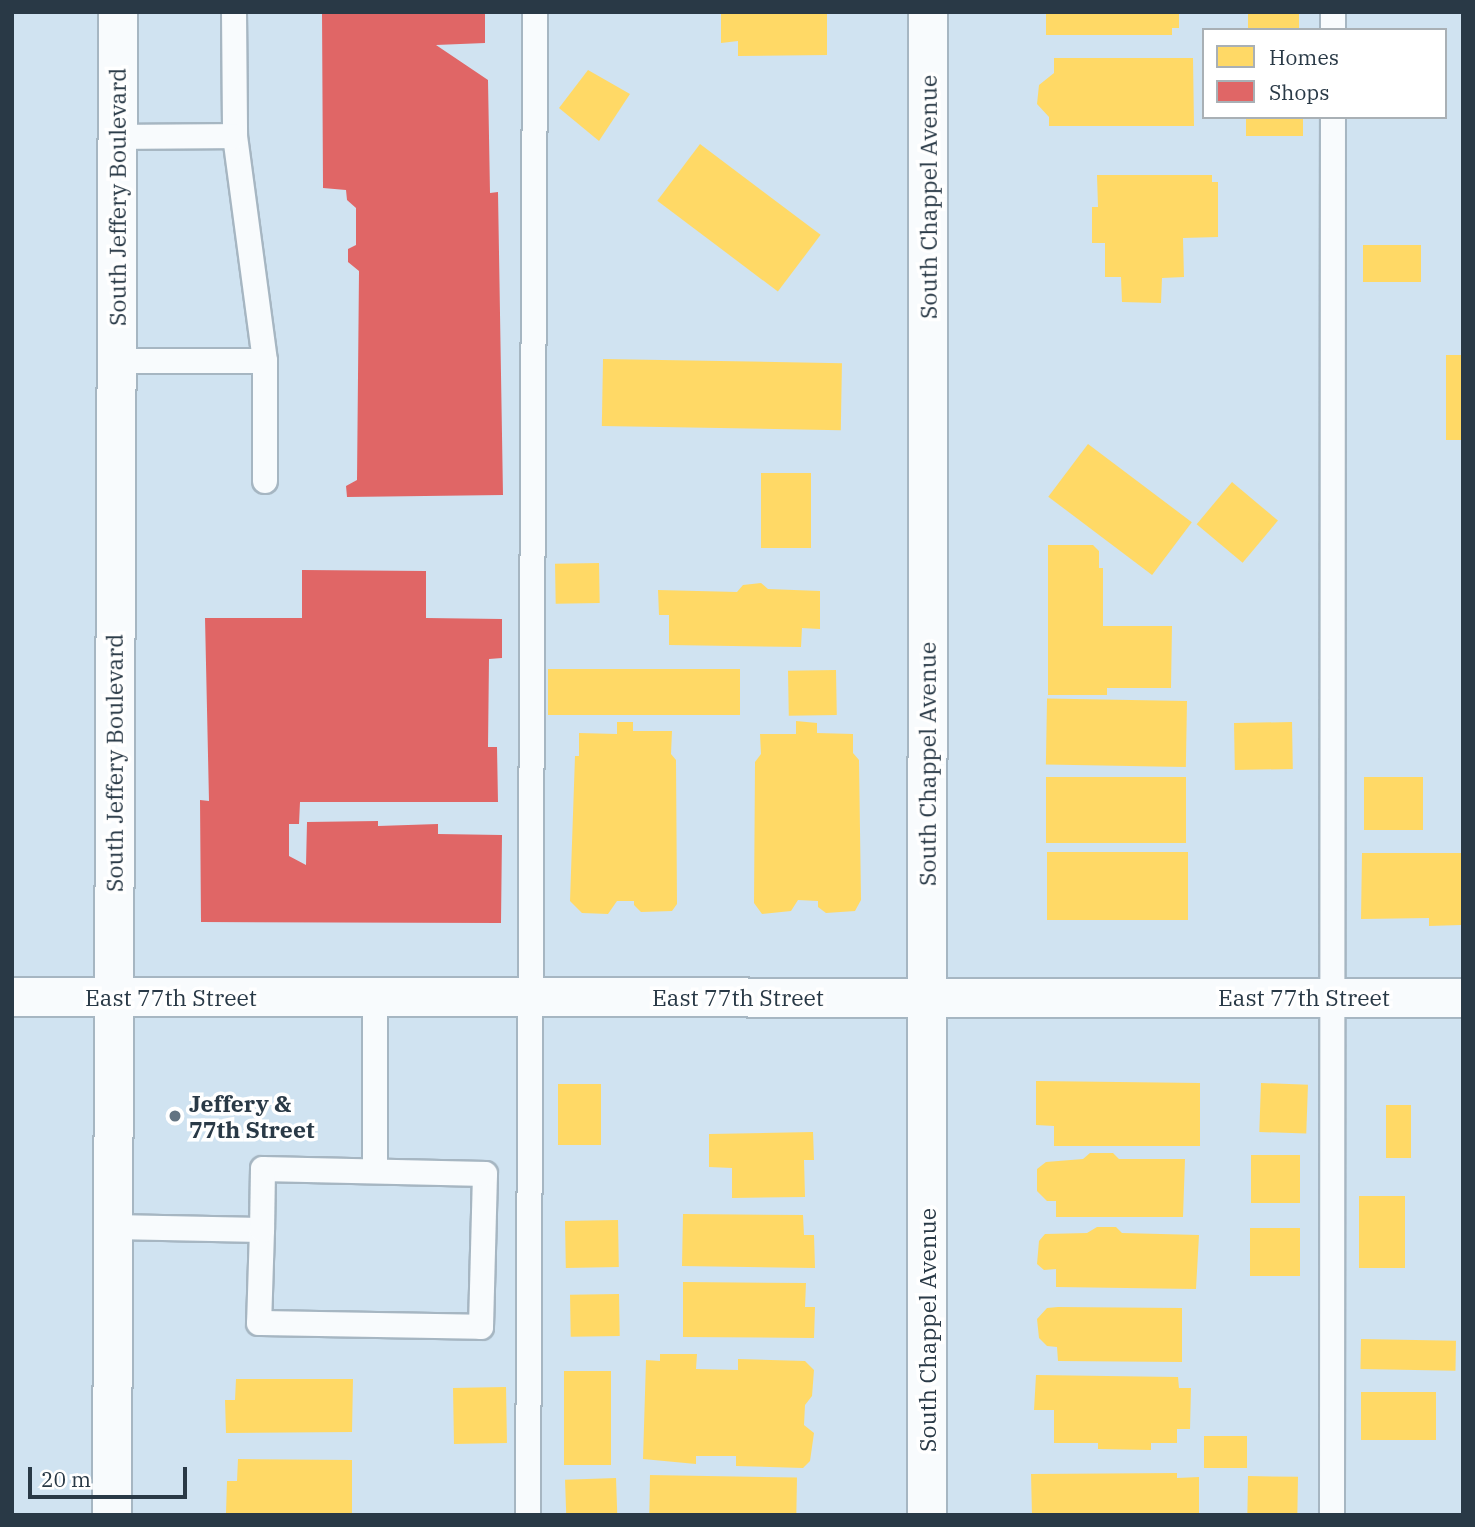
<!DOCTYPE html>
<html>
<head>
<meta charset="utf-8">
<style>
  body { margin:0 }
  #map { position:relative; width:1475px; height:1527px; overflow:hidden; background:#d0e3f1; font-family:"IBM Plex Serif",serif }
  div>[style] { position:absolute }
  .homes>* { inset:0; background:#ffd966; transform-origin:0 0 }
  .shops>* { inset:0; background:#e06666 }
  .roads { filter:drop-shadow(2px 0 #a6b6c2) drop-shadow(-2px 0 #a6b6c2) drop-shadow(0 2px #a6b6c2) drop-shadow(0 -2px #a6b6c2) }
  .service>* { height:24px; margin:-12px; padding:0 12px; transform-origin:12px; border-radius:12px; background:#f8fbfd }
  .minor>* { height:38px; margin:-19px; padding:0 19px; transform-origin:19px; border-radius:19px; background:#f8fbfd }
  .tertiary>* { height:38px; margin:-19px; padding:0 19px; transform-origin:19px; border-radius:19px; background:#f8fbfd }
  .dots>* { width:19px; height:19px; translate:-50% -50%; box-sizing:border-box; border:4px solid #fff; border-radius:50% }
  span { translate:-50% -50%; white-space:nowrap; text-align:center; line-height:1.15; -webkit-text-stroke:7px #fff; paint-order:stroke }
  .street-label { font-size:23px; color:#293946 }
  .poi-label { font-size:23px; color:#293946; font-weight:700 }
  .left { translate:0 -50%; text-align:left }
  .frame { position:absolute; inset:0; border:14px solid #293946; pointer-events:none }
  .legend { position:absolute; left:1202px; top:28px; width:245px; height:91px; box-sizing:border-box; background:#fff; border:2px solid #a9b0b5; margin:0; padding:9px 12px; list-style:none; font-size:21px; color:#293946 }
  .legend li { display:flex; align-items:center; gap:14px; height:35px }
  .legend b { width:35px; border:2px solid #a9b0b5 }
  .scale { position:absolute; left:28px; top:1467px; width:159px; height:32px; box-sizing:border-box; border:4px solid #293946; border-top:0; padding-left:9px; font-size:21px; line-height:24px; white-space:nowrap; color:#293946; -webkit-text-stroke:5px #fff; paint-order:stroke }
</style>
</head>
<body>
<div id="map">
  <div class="homes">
    <i style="clip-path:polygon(721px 12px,827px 12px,827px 55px,738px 56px,738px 41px,721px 43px)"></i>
    <i style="clip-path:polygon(1046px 12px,1179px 12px,1179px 28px,1172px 28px,1172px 35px,1046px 35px)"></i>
    <i style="left:1248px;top:12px;width:51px;height:18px"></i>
    <i style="clip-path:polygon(1054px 58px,1193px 58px,1194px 126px,1049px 126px,1049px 117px,1037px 104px,1039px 85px,1054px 73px)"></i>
    <i style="clip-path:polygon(588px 70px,630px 94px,599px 141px,559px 108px)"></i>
    <i style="left:1246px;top:117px;width:57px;height:19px"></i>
    <i style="left:700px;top:144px;width:151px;height:71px;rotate:37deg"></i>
    <i style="clip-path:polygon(1097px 175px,1212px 175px,1212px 182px,1218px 182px,1218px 237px,1183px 238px,1184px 277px,1162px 278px,1161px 303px,1122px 302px,1121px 277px,1105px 277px,1105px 243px,1092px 243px,1092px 207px,1098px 207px)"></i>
    <i style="left:1363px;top:245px;width:58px;height:37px"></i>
    <i style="left:1446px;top:355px;width:17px;height:85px"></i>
    <i style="left:603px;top:359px;width:239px;height:67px;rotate:1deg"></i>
    <i style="left:1088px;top:444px;width:130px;height:66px;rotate:37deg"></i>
    <i style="left:761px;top:473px;width:50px;height:75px"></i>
    <i style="left:1232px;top:482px;width:60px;height:55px;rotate:40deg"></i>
    <i style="clip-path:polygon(1048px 545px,1093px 545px,1099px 551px,1099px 568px,1103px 568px,1103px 626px,1172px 626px,1171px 688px,1107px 688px,1107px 695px,1048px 695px)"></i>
    <i style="left:599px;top:563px;width:40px;height:44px;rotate:89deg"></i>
    <i style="clip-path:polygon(761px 583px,768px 589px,820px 591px,820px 629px,802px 628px,801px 647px,669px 645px,669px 615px,659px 615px,658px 590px,737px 592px,743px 585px)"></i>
    <i style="left:548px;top:669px;width:192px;height:46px"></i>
    <i style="left:836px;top:670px;width:45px;height:48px;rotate:89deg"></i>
    <i style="left:1187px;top:701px;width:66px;height:140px;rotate:91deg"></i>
    <i style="clip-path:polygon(796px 721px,817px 723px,817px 733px,853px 734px,853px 753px,859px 760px,861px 900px,855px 911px,826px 913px,818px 907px,818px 901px,798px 900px,791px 911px,762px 914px,754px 903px,755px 762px,761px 754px,760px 734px,796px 734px)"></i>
    <i style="clip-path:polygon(617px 722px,633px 722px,633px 731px,672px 731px,671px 754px,676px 760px,677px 904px,672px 911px,641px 912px,634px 905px,634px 901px,617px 901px,608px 914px,582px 913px,570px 901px,575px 756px,579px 756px,579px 733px,617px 734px)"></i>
    <i style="left:1292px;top:722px;width:47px;height:58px;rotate:89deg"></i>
    <i style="left:1046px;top:777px;width:140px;height:66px"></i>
    <i style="left:1364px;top:777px;width:59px;height:53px"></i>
    <i style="left:1047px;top:852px;width:141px;height:68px"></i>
    <i style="clip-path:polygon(1362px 853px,1463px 853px,1461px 925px,1429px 926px,1429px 918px,1361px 919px)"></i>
    <i style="clip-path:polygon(1036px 1081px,1200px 1083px,1200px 1146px,1054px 1146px,1054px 1126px,1036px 1125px)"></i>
    <i style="left:1261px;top:1083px;width:47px;height:49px;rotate:2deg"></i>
    <i style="left:558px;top:1084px;width:43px;height:61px"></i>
    <i style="left:1386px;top:1105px;width:25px;height:53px"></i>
    <i style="clip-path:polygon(813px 1132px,814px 1160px,804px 1160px,805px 1197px,732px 1198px,732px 1168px,709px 1167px,709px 1134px)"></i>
    <i style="clip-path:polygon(1090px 1153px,1113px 1153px,1119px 1159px,1185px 1159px,1183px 1217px,1056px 1217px,1056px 1201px,1047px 1201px,1037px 1191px,1037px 1169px,1046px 1162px,1083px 1159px)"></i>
    <i style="left:1251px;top:1155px;width:49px;height:48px"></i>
    <i style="left:1405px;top:1196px;width:72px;height:46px;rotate:90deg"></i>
    <i style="clip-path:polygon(683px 1214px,803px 1215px,804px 1235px,814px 1235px,815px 1268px,682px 1266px)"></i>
    <i style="left:618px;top:1220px;width:47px;height:53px;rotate:89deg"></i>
    <i style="clip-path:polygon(1097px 1227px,1116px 1227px,1122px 1233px,1199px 1235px,1196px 1289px,1056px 1287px,1056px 1269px,1044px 1270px,1037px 1264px,1039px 1241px,1045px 1234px,1087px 1233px)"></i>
    <i style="left:1250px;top:1228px;width:50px;height:48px"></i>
    <i style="clip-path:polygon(683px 1282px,806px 1283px,805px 1307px,815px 1307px,814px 1338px,683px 1337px)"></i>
    <i style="left:619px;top:1294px;width:42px;height:49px;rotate:89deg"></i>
    <i style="clip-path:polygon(1058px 1307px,1182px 1308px,1182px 1362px,1058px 1361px,1057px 1347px,1047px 1346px,1039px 1338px,1037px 1319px,1047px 1308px)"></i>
    <i style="left:1361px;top:1339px;width:95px;height:30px;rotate:1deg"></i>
    <i style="clip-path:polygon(660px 1354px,697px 1354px,696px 1369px,738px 1370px,738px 1359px,805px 1361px,814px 1370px,812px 1396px,805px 1405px,804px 1425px,814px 1433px,810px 1461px,803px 1468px,736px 1466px,736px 1456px,696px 1456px,696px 1464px,643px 1459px,646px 1360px,660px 1361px)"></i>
    <i style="left:564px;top:1371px;width:47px;height:94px"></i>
    <i style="clip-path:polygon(1036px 1375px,1178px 1377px,1179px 1388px,1191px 1388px,1190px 1429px,1177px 1429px,1177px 1443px,1151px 1443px,1151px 1450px,1098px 1449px,1098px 1443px,1054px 1443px,1054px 1410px,1034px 1410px)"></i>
    <i style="clip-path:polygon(236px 1379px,353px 1379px,352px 1432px,226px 1433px,225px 1400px,235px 1400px)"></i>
    <i style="left:506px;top:1387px;width:56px;height:53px;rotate:89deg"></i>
    <i style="left:1361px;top:1392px;width:75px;height:48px"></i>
    <i style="left:1247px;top:1436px;width:32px;height:43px;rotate:90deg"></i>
    <i style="clip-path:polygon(238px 1459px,352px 1460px,352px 1513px,226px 1513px,227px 1481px,237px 1481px)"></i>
    <i style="clip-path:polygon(1177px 1473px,1177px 1478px,1199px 1477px,1199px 1514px,1032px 1515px,1031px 1474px)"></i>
    <i style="left:650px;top:1475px;width:147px;height:40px;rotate:1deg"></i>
    <i style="left:1248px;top:1476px;width:50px;height:39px;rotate:1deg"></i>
    <i style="left:616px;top:1478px;width:37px;height:51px;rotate:88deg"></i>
  </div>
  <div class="shops">
    <i style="clip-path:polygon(322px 12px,485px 12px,485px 43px,436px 45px,488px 80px,490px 193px,498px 192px,503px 495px,347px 497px,346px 486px,357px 480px,359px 271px,348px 262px,348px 249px,356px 245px,356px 208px,347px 200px,346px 190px,323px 188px)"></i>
    <i style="clip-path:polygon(302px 570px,426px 571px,426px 618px,502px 619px,502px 658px,489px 659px,488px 747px,497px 747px,498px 802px,300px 802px,299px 824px,289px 824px,289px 856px,306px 865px,307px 822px,378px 821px,378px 826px,438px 824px,438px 834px,502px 835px,501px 923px,201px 922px,200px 800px,209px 801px,205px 618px,302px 618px)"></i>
  </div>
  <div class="roads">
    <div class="service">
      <i style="left:234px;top:12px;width:124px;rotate:89.5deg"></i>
      <i style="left:235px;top:136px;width:227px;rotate:82.4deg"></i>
      <i style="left:265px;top:361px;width:120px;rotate:90deg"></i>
      <i style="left:1333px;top:30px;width:18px;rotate:-90deg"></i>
      <i style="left:119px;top:137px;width:116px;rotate:-0.5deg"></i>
      <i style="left:117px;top:361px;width:148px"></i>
      <i style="left:375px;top:997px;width:174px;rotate:90deg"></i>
      <i style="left:113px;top:1227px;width:149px;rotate:1.2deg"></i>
      <i style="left:262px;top:1230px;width:93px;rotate:91.8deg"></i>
      <i style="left:259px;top:1323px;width:222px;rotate:1deg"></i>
      <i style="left:481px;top:1327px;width:153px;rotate:-88.5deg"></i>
      <i style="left:485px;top:1174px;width:222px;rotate:-178.7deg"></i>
      <i style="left:263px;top:1169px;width:61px;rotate:90.9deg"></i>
      <i style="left:528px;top:1515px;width:1503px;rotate:-89.73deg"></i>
      <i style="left:1332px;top:1515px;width:1398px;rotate:-89.96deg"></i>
    </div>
    <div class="minor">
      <i style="left:12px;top:997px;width:1451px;rotate:0.04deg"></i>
      <i style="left:927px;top:1515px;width:1503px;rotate:-89.96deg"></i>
    </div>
    <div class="tertiary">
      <i style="left:112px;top:1515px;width:1503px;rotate:-89.77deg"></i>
    </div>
  </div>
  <div class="dots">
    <i style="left:175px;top:1116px;background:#637482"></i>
  </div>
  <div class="street-label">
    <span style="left:117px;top:197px;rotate:-90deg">South Jeffery Boulevard</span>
    <span style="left:928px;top:197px;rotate:-90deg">South Chappel Avenue</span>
    <span style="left:114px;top:763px;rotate:-90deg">South Jeffery Boulevard</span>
    <span style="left:927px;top:764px;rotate:-90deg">South Chappel Avenue</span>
    <span style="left:171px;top:997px">East 77th Street</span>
    <span style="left:738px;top:997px">East 77th Street</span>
    <span style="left:1304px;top:997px">East 77th Street</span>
    <span style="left:927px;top:1330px;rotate:-90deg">South Chappel Avenue</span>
  </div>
  <div class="poi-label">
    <span class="left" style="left:189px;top:1116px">Jeffery &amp;<br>77th Street</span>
  </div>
  <div class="frame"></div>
  <ul class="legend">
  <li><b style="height:19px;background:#ffd966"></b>Homes</li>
  <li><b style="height:19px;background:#e06666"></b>Shops</li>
  </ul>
  <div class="scale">20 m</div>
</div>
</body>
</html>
